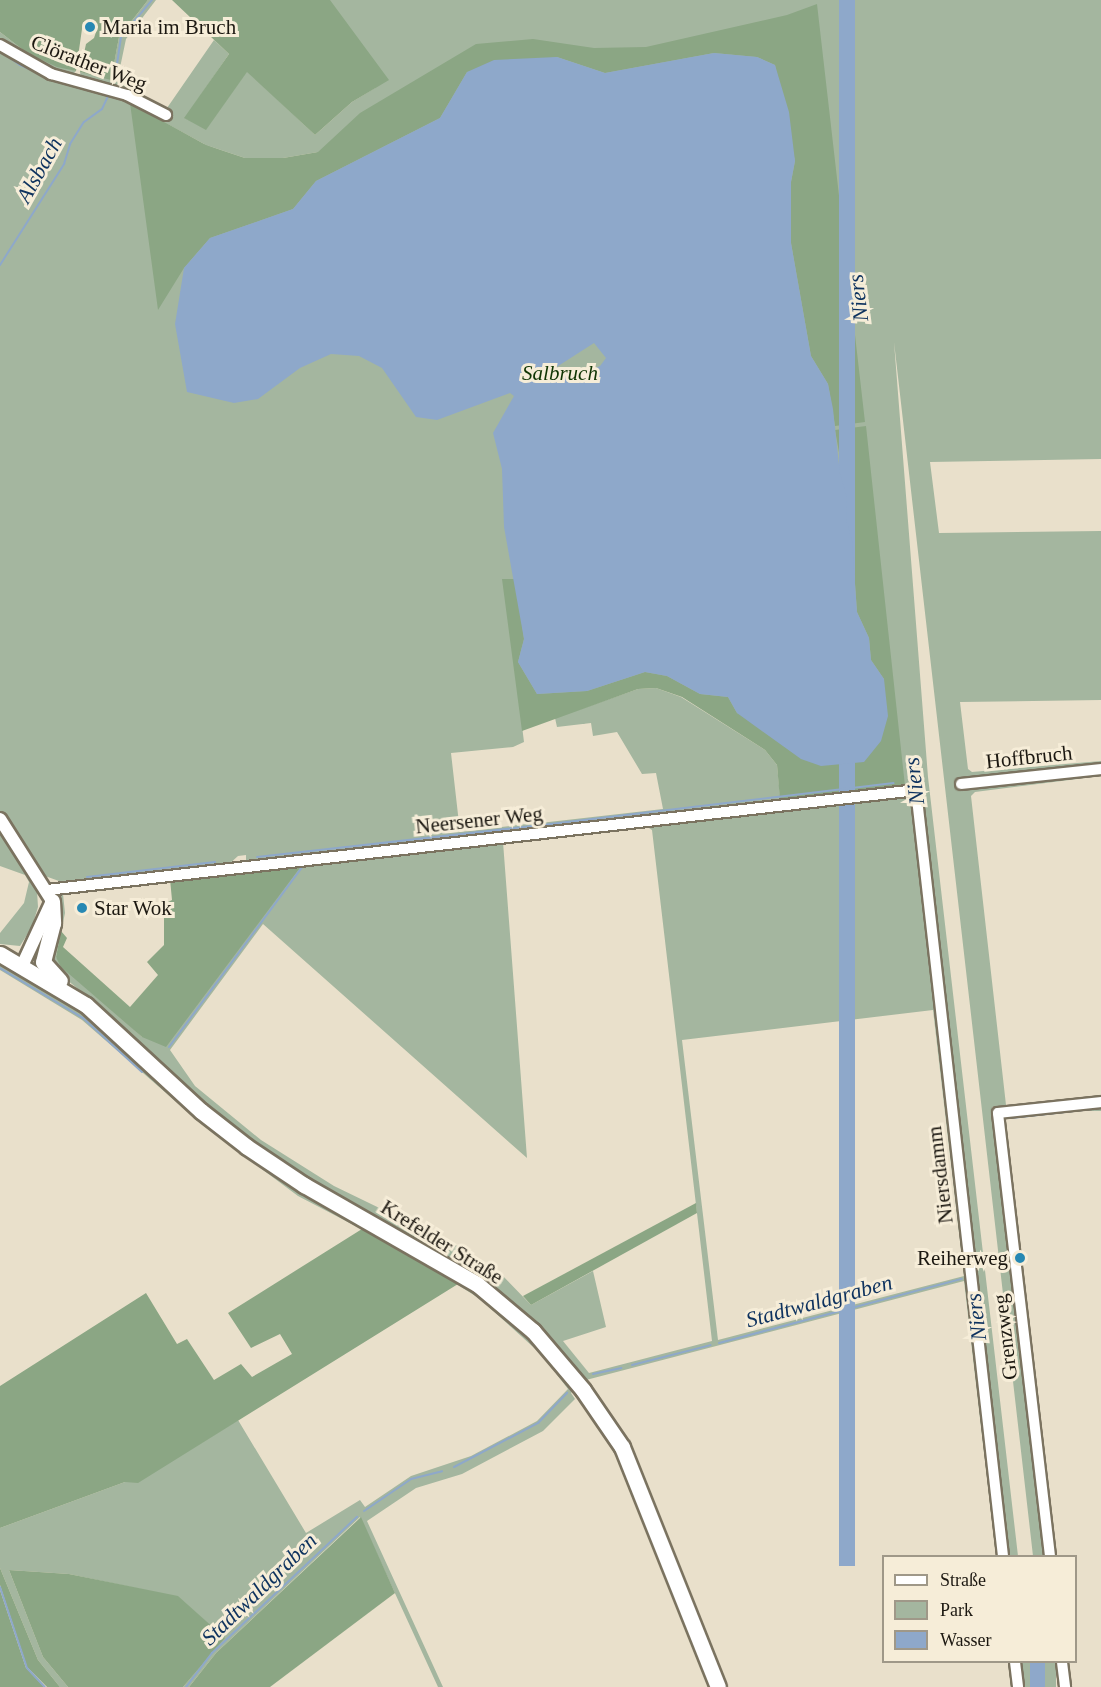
<!DOCTYPE html>
<html>
<head>
<meta charset="utf-8">
<style>
  body { margin:0 }
  #map { position:relative; width:1101px; height:1687px; overflow:hidden; background:#e9e0cb; font-family:"Times New Roman",serif }
  div>[style] { position:absolute }
  .green>* { inset:0; background:#a4b69f; transform-origin:0 0 }
  .forest>* { inset:0; background:#8ba684 }
  .water>* { inset:0; background:#8ea8ca; transform-origin:0 0 }
  .stream>* { height:2px; margin:-1px; padding:0 1px; transform-origin:1px; border-radius:1px; background:#8ea8ca }
  .roads { filter:drop-shadow(2px 0 #7b7360) drop-shadow(-2px 0 #7b7360) drop-shadow(0 2px #7b7360) drop-shadow(0 -2px #7b7360) }
  .minor>* { height:10px; margin:-5px; padding:0 5px; transform-origin:5px; border-radius:5px; background:#fff }
  .tertiary>* { height:12px; margin:-6px; padding:0 6px; transform-origin:6px; border-radius:6px; background:#fff }
  .secondary>* { height:15px; margin:-7.5px; padding:0 7.5px; transform-origin:7.5px; border-radius:7.5px; background:#fff }
  .dots>* { width:16px; height:16px; translate:-50% -50%; box-sizing:border-box; border:3px solid #f6edd8; border-radius:50% }
  span { translate:-50% -50%; white-space:nowrap; text-align:center; line-height:1.15; -webkit-text-stroke:6px #f6edd8; paint-order:stroke }
  .poi-label { font-size:21px; color:#1c1811 }
  .left { translate:0 -50%; text-align:left }
  .right { translate:-100% -50%; text-align:right }
  .street-label { font-size:21px; color:#1c1811 }
  .park-label { font-size:21px; color:#0f3503; font-style:italic }
  .water-label { font-size:22px; color:#0e325e; font-style:italic }
  .legend { position:absolute; left:882px; top:1555px; width:195px; height:108px; box-sizing:border-box; background:#f6edd8; border:2px solid #9f9888; margin:0; padding:8px 10px; list-style:none; font-size:18px; color:#1c1811 }
  .legend li { display:flex; align-items:center; gap:12px; height:30px }
  .legend b { width:30px; border:2px solid #9f9888 }
</style>
</head>
<body>
<div id="map">
  <div class="green">
    <i style="clip-path:polygon(evenodd,148px 0,156px 0,126px 39px,117px 82px,167px 108px,214px 40px,229px 54px,185px 118px,206px 129px,247px 71px,315px 135px,352px 102px,375px 88px,283px 0,1101px 0,1101px 459px,930px 462px,939px 533px,1101px 531px,1101px 700px,960px 702px,968px 769px,972px 772px,1101px 761px,1101px 776px,975px 792px,971px 796px,1006px 1105px,992px 1107px,1044px 1556px,1033px 1556px,894px 342px,928px 777px,1018px 1556px,996px 1556px,964px 1281px,586px 1380px,532px 1321px,476px 1277px,258px 1149px,193px 1097px,100px 1007px,61px 975px,50px 960px,59px 899px,63px 894px,65px 913px,56px 957px,142px 1037px,301px 865px,544px 830px,540px 823px,663px 809px,656px 773px,642px 774px,617px 732px,593px 736px,591px 723px,557px 727px,555px 718px,638px 689px,656px 688px,681px 697px,765px 750px,777px 765px,780px 796px,782px 768px,768px 748px,677px 693px,655px 686px,636px 687px,522px 726px,524px 742px,513px 747px,451px 753px,460px 832px,535px 823px,529px 831px,254px 863px,246px 861px,246px 855px,238px 856px,227px 866px,110px 880px,59px 881px,45px 876px,0 811px,0 49px,45px 76px,81px 78px,80px 72px,111px 79px,119px 37px,148px 0,131px 104px,206px 145px,245px 158px,283px 158px,318px 152px,310px 157px,245px 160px,185px 137px,131px 104px,148px 0,646px 826px,652px 830px,712px 1341px,589px 1373px,563px 1341px,606px 1327px,593px 1271px,531px 1305px,501px 1274px,464px 1249px,334px 1186px,261px 1140px,195px 1086px,170px 1050px,263px 924px,527px 1158px,503px 842px,646px 826px,148px 0,933px 1010px,964px 1276px,718px 1340px,682px 1040px,933px 1010px)"></i>
    <i style="clip-path:polygon(0 32px,27px 53px,76px 71px,72px 75px,48px 69px,0 40px)"></i>
    <i style="clip-path:polygon(0 828px,37px 891px,38px 907px,32px 927px,20px 946px,0 944px,0 933px,24px 903px,29px 882px,25px 875px,0 866px)"></i>
    <i style="clip-path:polygon(0 961px,90px 1017px,190px 1109px,502px 1309px,576px 1386px,571px 1393px,575px 1399px,543px 1431px,462px 1474px,416px 1488px,367px 1521px,443px 1687px,438px 1687px,360px 1517px,216px 1653px,189px 1687px,183px 1687px,224px 1638px,178px 1597px,69px 1574px,9px 1570px,43px 1657px,68px 1687px,60px 1687px,38px 1660px,0 1568px,0 1528px,125px 1482px,138px 1482px,238px 1420px,306px 1533px,360px 1500px,365px 1507px,411px 1476px,471px 1456px,537px 1421px,568px 1389px,542px 1355px,480px 1299px,413px 1256px,298px 1196px,204px 1126px,82px 1020px,0 970px)"></i>
    <i style="left:1101px;top:1105px;width:6px;height:85px;rotate:90deg"></i>
    <i style="clip-path:polygon(1008px 1662px,1030px 1662px,1033px 1687px,1011px 1687px)"></i>
    <i style="left:1045px;top:1662px;width:11px;height:25px"></i>
  </div>
  <div class="forest">
    <i style="clip-path:polygon(0 0,148px 0,119px 37px,111px 80px,80px 72px,86px 44px,94px 38px,98px 26px,83px 22px,76px 71px,57px 67px,27px 53px,0 32px)"></i>
    <i style="clip-path:polygon(172px 0,330px 0,389px 80px,352px 102px,315px 135px,247px 72px,206px 130px,184px 118px,229px 54px)"></i>
    <i style="clip-path:polygon(817px 4px,865px 422px,835px 426px,828px 384px,811px 356px,791px 243px,791px 182px,795px 161px,775px 65px,757px 57px,714px 53px,605px 73px,557px 57px,467px 72px,440px 118px,316px 181px,293px 209px,210px 238px,184px 268px,158px 310px,130px 103px,206px 145px,245px 158px,283px 158px,318px 152px,360px 113px,476px 44px,533px 39px,594px 48px,646px 47px,787px 15px)"></i>
    <i style="clip-path:polygon(866px 426px,905px 786px,780px 800px,777px 765px,765px 750px,682px 697px,656px 688px,638px 689px,522px 731px,502px 579px,516px 579px,524px 639px,518px 662px,537px 694px,587px 691px,645px 672px,667px 676px,700px 694px,728px 697px,737px 713px,752px 720px,884px 679px,871px 660px,869px 638px,857px 612px,852px 541px,846px 519px,847px 497px,835px 430px)"></i>
    <i style="clip-path:polygon(302px 865px,166px 1047px,142px 1037px,61px 967px,56px 957px,61px 931px,67px 938px,63px 947px,130px 1007px,158px 975px,147px 962px,164px 945px,164px 904px,172px 900px,170px 879px)"></i>
    <i style="clip-path:polygon(696px 1203px,697px 1213px,531px 1305px,523px 1296px)"></i>
    <i style="clip-path:polygon(362px 1229px,458px 1284px,138px 1483px,125px 1482px,0 1528px,0 1386px,146px 1293px,177px 1344px,187px 1339px,214px 1380px,241px 1364px,252px 1377px,292px 1354px,280px 1334px,251px 1348px,228px 1313px)"></i>
    <i style="clip-path:polygon(361px 1517px,395px 1593px,270px 1687px,189px 1687px,216px 1653px)"></i>
    <i style="clip-path:polygon(0 1568px,38px 1660px,60px 1687px,47px 1687px,27px 1667px,0 1585px)"></i>
    <i style="clip-path:polygon(9px 1570px,69px 1574px,178px 1596px,225px 1638px,183px 1687px,68px 1687px,43px 1657px)"></i>
    <i style="clip-path:polygon(0 1590px,26px 1668px,44px 1687px,0 1687px)"></i>
  </div>
  <div class="water">
    <i style="left:839px;top:0;width:16px;height:1566px"></i>
    <i style="clip-path:polygon(evenodd,714px 53px,757px 57px,775px 65px,789px 112px,795px 161px,791px 182px,791px 243px,811px 356px,828px 384px,833px 409px,840px 474px,847px 497px,846px 519px,852px 541px,857px 612px,869px 638px,871px 660px,884px 679px,888px 716px,881px 741px,864px 762px,821px 766px,801px 759px,737px 713px,728px 697px,700px 694px,667px 676px,645px 672px,587px 691px,537px 694px,518px 662px,524px 639px,504px 527px,502px 469px,493px 433px,514px 396px,510px 393px,437px 420px,416px 417px,382px 368px,359px 356px,331px 354px,300px 368px,258px 399px,234px 403px,187px 392px,175px 324px,184px 268px,210px 238px,293px 209px,316px 181px,440px 118px,467px 72px,494px 60px,557px 57px,605px 73px,714px 53px,594px 343px,606px 358px,600px 366px,585px 373px,555px 372px,555px 368px,594px 343px)"></i>
    <i style="left:1030px;top:1662px;width:15px;height:25px"></i>
  </div>
  <div class="stream">
    <i style="left:2px;top:52px;width:22px;rotate:36deg"></i>
    <i style="left:20px;top:65px;width:44px;rotate:22.5deg"></i>
    <i style="left:115px;top:78px;width:41px;rotate:-81.7deg"></i>
    <i style="left:121px;top:37px;width:48px;rotate:-50deg"></i>
    <i style="left:0;top:265px;width:120px;rotate:-57.6deg"></i>
    <i style="left:64px;top:164px;width:21px;rotate:-73deg"></i>
    <i style="left:70px;top:144px;width:26px;rotate:-58deg"></i>
    <i style="left:84px;top:122px;width:22px;rotate:-36deg"></i>
    <i style="left:102px;top:109px;width:17px;rotate:-65deg"></i>
    <i style="left:542px;top:825px;width:354px;rotate:-6.8deg"></i>
    <i style="left:257px;top:857px;width:278px;rotate:-6.4deg"></i>
    <i style="left:87px;top:877px;width:129px;rotate:-6.7deg"></i>
    <i style="left:0;top:968px;width:97px;rotate:31.1deg"></i>
    <i style="left:83px;top:1018px;width:80px;rotate:42.5deg"></i>
    <i style="left:169px;top:1047px;width:225px;rotate:-53.5deg"></i>
    <i style="left:1011px;top:1118px;width:91px;rotate:-6.3deg"></i>
    <i style="left:719px;top:1343px;width:251px;rotate:-14.8deg"></i>
    <i style="left:632px;top:1365px;width:81px;rotate:-14.2deg"></i>
    <i style="left:593px;top:1374px;width:29px;rotate:-12deg"></i>
    <i style="left:454px;top:1467px;width:95px;rotate:-27.6deg"></i>
    <i style="left:538px;top:1423px;width:42px;rotate:-46deg"></i>
    <i style="left:364px;top:1511px;width:57px;rotate:-34.2deg"></i>
    <i style="left:411px;top:1479px;width:32px;rotate:-14deg"></i>
    <i style="left:0;top:1587px;width:85px;rotate:71.6deg"></i>
    <i style="left:27px;top:1668px;width:26px;rotate:47deg"></i>
    <i style="left:186px;top:1687px;width:43px;rotate:-52.6deg"></i>
    <i style="left:212px;top:1653px;width:199px;rotate:-43.2deg"></i>
  </div>
  <div class="roads">
    <div class="minor">
      <i style="left:0;top:45px;width:59px;rotate:29.6deg"></i>
      <i style="left:51px;top:74px;width:79px;rotate:15.4deg"></i>
      <i style="left:127px;top:95px;width:44px;rotate:27.1deg"></i>
      <i style="left:961px;top:784px;width:141px;rotate:-6.1deg"></i>
      <i style="left:47px;top:890px;width:875px;rotate:-6.56deg"></i>
      <i style="left:916px;top:790px;width:771px;rotate:83.52deg"></i>
      <i style="left:1050px;top:1556px;width:446px;rotate:-96.7deg"></i>
      <i style="left:998px;top:1113px;width:104px;rotate:-6.1deg"></i>
      <i style="left:1015px;top:1662px;width:25px;rotate:83deg"></i>
      <i style="left:1062px;top:1662px;width:25px;rotate:83deg"></i>
    </div>
    <div class="tertiary">
      <i style="left:0;top:819px;width:97px;rotate:57.6deg"></i>
      <i style="left:52px;top:901px;width:72px;rotate:114.8deg"></i>
    </div>
    <div class="secondary">
      <i style="left:52px;top:901px;width:22px;rotate:87deg"></i>
      <i style="left:53px;top:923px;width:40px;rotate:104.4deg"></i>
      <i style="left:43px;top:962px;width:25px;rotate:48deg"></i>
      <i style="left:0;top:954px;width:100px;rotate:30.7deg"></i>
      <i style="left:86px;top:1005px;width:156px;rotate:42.7deg"></i>
      <i style="left:201px;top:1111px;width:58px;rotate:38deg"></i>
      <i style="left:247px;top:1147px;width:69px;rotate:33.7deg"></i>
      <i style="left:304px;top:1185px;width:199px;rotate:29.8deg"></i>
      <i style="left:477px;top:1284px;width:73px;rotate:40deg"></i>
      <i style="left:533px;top:1331px;width:77px;rotate:49.7deg"></i>
      <i style="left:583px;top:1390px;width:69px;rotate:55.6deg"></i>
      <i style="left:622px;top:1447px;width:258px;rotate:68.2deg"></i>
    </div>
  </div>
  <div class="dots">
    <i style="left:90px;top:27px;background:#2788b3"></i>
    <i style="left:82px;top:908px;background:#2788b3"></i>
    <i style="left:1020px;top:1258px;background:#2788b3"></i>
  </div>
  <div class="poi-label">
    <span class="left" style="left:102px;top:27px">Maria im Bruch</span>
    <span class="left" style="left:94px;top:908px">Star Wok</span>
    <span class="right" style="left:1008px;top:1258px">Reiherweg</span>
  </div>
  <div class="street-label">
    <span style="left:89px;top:63px;rotate:21deg">Clörather Weg</span>
    <span style="left:1029px;top:757px;rotate:-6deg">Hoffbruch</span>
    <span style="left:479px;top:820px;rotate:-6deg">Neersener Weg</span>
    <span style="left:940px;top:1175px;rotate:-97deg">Niersdamm</span>
    <span style="left:442px;top:1242px;rotate:32deg">Krefelder Straße</span>
    <span style="left:1005px;top:1337px;rotate:-97deg">Grenzweg</span>
  </div>
  <div class="park-label">
    <span style="left:560px;top:373px">Salbruch</span>
  </div>
  <div class="water-label">
    <span style="left:39px;top:170px;rotate:-61deg">Alsbach</span>
    <span style="left:858px;top:298px;rotate:-97deg">Niers</span>
    <span style="left:914px;top:781px;rotate:-97deg">Niers</span>
    <span style="left:819px;top:1301px;rotate:-15deg">Stadtwaldgraben</span>
    <span style="left:976px;top:1317px;rotate:-97deg">Niers</span>
    <span style="left:259px;top:1589px;rotate:-44deg">Stadtwaldgraben</span>
  </div>
  <ul class="legend">
  <li><b style="height:8px;background:#fff"></b>Straße</li>
  <li><b style="height:16px;background:#a4b69f"></b>Park</li>
  <li><b style="height:16px;background:#8ea8ca"></b>Wasser</li>
  </ul>
</div>
</body>
</html>
